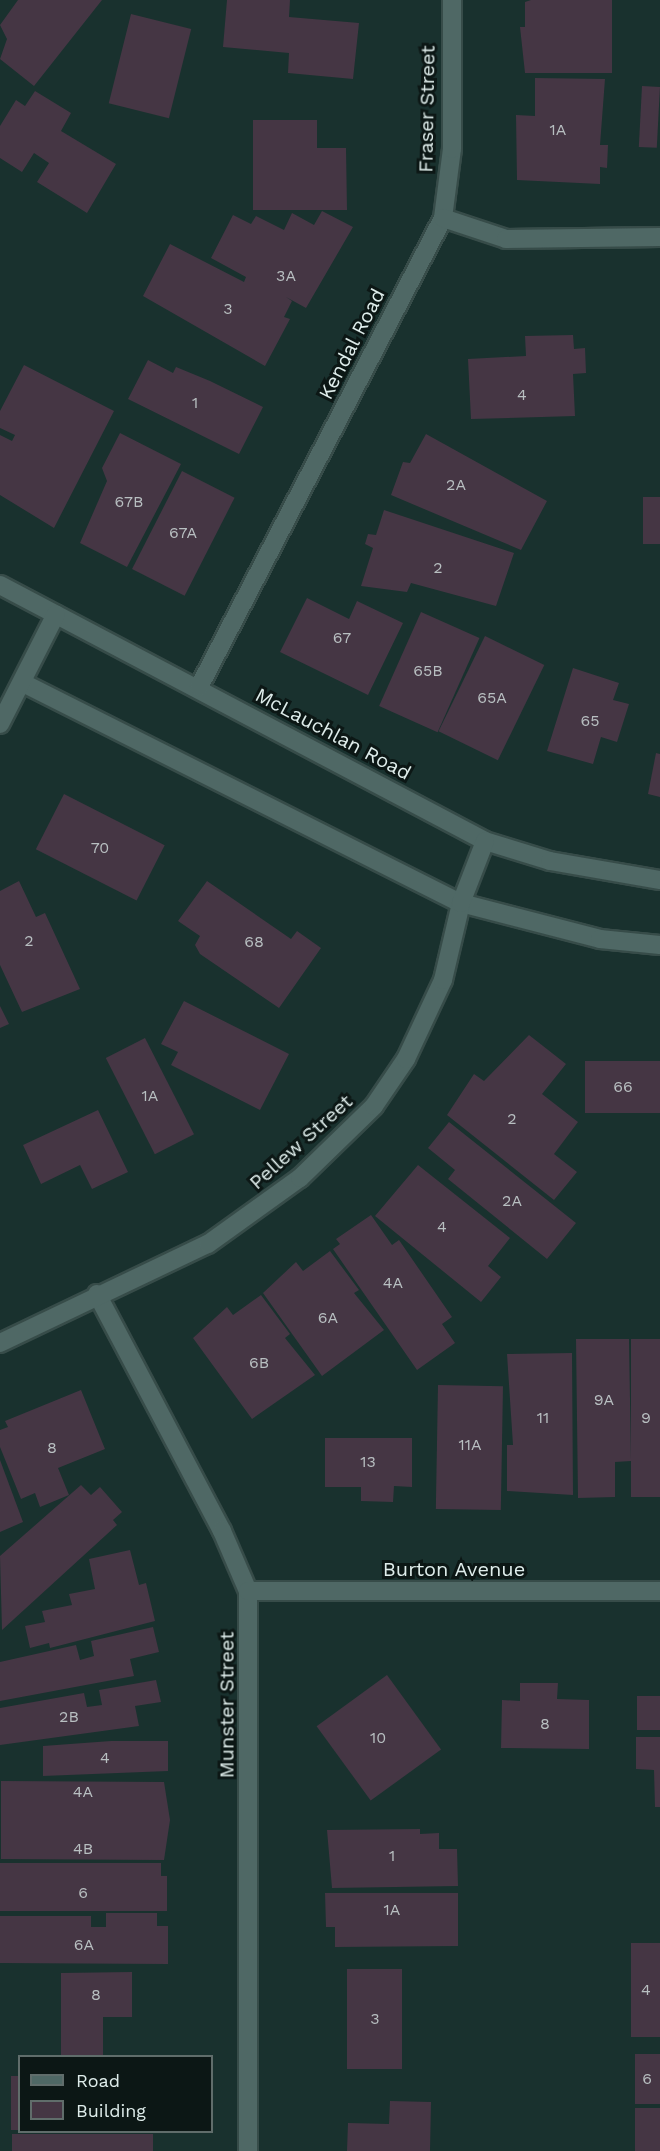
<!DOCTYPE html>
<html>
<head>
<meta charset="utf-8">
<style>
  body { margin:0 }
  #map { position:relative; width:660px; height:2151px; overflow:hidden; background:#19312e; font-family:"Work Sans",sans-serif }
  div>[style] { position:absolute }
  .building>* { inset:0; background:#453644; transform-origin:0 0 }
  .roads { filter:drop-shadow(2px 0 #374c49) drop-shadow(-2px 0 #374c49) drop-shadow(0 2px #374c49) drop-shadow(0 -2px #374c49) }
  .minor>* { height:18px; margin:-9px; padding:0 9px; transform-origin:9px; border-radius:9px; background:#4f6865 }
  span { translate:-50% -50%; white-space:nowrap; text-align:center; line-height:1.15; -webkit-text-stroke:6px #0c1715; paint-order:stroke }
  .number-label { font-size:16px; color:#b8bfc1 }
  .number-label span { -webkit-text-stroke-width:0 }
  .street-label { font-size:20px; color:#dfedeb }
  .legend { position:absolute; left:18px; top:2055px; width:195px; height:78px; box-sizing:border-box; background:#0c1715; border:2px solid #606d6b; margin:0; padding:8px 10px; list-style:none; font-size:18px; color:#dfedeb }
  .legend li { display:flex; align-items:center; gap:12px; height:30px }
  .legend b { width:30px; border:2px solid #606d6b }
</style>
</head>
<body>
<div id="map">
  <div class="building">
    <i style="clip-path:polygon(18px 0,102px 0,34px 86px,0 59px,7px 39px,0 25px)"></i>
    <i style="clip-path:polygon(227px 0,290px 0,289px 17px,359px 23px,353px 79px,288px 73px,289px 53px,223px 47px)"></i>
    <i style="clip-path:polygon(531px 0,612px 0,612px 73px,525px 73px,520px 27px,525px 27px,525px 2px)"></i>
    <i style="left:131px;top:14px;width:62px;height:92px;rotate:14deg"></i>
    <i style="clip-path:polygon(535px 78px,605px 79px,600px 145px,608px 145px,607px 168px,600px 167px,600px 184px,517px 180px,516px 115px,535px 116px)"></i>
    <i style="left:642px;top:86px;width:18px;height:61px;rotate:3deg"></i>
    <i style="clip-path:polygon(35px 91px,71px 113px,61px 131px,116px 164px,87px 213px,37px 182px,49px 163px,34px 153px,22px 172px,0 158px,0 126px,16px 100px,25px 106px)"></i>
    <i style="clip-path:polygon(253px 120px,317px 120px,317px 148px,346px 148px,347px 210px,253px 210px)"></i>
    <i style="clip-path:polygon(322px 211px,353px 227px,306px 308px,286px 297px,292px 301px,284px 317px,290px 319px,265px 366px,143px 296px,170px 244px,244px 282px,246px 277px,211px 258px,233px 215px,251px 224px,256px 216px,284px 230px,292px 213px,314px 225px)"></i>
    <i style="clip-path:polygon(573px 335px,574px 349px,585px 348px,586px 373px,573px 374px,575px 416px,471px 419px,468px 359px,526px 356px,525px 336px)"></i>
    <i style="clip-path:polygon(148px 360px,173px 373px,176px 367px,210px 381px,263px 407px,239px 454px,128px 399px)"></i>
    <i style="clip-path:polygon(24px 365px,114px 411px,54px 528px,0 495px,0 435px,12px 441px,15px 435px,0 428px,0 411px)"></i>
    <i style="clip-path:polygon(120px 433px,181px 464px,127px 567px,80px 543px,107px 481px,102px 468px)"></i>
    <i style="clip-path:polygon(426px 434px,547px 501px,521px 550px,391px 495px,403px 462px,410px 463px)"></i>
    <i style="left:182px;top:471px;width:59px;height:110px;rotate:27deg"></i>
    <i style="left:660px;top:497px;width:47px;height:17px;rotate:90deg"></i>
    <i style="clip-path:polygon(384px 510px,514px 553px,496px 606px,411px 583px,407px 592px,361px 586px,373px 548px,365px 544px,368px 534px,376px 535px)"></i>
    <i style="clip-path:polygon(307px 598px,349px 619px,357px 601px,403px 623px,368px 695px,280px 652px)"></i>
    <i style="left:421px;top:612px;width:64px;height:103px;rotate:24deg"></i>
    <i style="left:485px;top:636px;width:66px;height:106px;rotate:26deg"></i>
    <i style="clip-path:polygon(573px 668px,619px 683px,613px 700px,629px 704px,617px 742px,601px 737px,593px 764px,547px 751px)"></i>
    <i style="clip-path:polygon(656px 753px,660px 754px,660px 797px,648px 794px)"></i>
    <i style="left:64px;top:794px;width:113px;height:62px;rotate:27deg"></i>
    <i style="clip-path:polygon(19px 881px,36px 917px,45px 913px,80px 989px,22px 1012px,0 965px,0 891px)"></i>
    <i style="clip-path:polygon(207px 881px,291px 939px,297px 931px,321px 948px,279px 1008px,200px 954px,195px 945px,200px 936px,178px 921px)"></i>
    <i style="clip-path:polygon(184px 1001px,289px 1054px,260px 1110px,171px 1065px,178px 1052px,161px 1044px)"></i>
    <i style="clip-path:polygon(0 1006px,9px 1024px,0 1028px)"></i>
    <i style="clip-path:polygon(529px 1035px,566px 1064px,542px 1094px,578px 1122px,554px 1154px,577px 1172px,554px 1200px,447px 1115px,474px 1074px,484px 1081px)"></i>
    <i style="left:145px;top:1038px;width:108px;height:44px;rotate:63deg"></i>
    <i style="left:585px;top:1061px;width:75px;height:52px"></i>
    <i style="clip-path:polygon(98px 1110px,128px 1172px,92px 1189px,80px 1165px,41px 1184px,23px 1145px)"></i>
    <i style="clip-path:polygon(449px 1122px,576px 1223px,547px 1259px,448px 1179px,455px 1170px,428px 1148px)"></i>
    <i style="clip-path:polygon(418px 1165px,510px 1238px,488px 1266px,501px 1277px,481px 1302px,375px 1216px)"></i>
    <i style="clip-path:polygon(371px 1215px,392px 1245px,399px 1240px,452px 1317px,442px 1324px,455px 1343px,417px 1370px,333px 1249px,340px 1244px,336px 1239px)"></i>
    <i style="clip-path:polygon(330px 1251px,359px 1290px,354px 1293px,384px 1330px,322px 1376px,263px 1293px,296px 1262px,303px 1271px)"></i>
    <i style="clip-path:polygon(261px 1295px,290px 1334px,285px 1338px,315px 1375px,252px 1419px,193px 1338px,227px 1307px,233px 1315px)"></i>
    <i style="clip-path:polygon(576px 1339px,629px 1339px,631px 1461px,615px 1462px,615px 1497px,578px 1498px)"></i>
    <i style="left:631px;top:1339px;width:29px;height:158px"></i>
    <i style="clip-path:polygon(572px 1353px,573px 1495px,507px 1491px,507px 1445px,513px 1445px,507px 1354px)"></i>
    <i style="left:438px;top:1385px;width:65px;height:124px;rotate:1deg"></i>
    <i style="clip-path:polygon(81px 1390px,105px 1449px,58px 1468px,69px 1495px,40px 1507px,35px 1493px,21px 1499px,0 1447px,0 1430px,8px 1427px,5px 1421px)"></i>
    <i style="clip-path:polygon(325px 1438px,412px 1438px,412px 1487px,394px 1486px,393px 1502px,361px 1501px,361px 1487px,325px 1487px)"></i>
    <i style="clip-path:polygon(0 1460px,23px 1522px,0 1532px)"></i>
    <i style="clip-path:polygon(81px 1485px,91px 1495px,100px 1487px,122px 1512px,113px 1520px,117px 1525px,2px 1630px,0 1556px)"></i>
    <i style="clip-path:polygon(130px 1550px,139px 1585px,146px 1583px,155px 1621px,50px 1648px,49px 1643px,30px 1648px,25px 1626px,45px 1622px,42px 1611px,72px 1605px,69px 1594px,95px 1589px,89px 1559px)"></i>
    <i style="clip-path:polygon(153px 1627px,159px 1652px,130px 1659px,134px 1676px,0 1701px,0 1662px,76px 1645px,80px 1660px,94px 1656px,91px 1641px)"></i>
    <i style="left:387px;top:1675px;width:92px;height:87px;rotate:54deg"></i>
    <i style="clip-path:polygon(156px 1680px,161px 1702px,135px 1706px,139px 1726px,0 1745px,0 1708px,84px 1693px,87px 1707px,102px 1705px,99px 1690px)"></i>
    <i style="clip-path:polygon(520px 1683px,558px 1683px,557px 1699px,589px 1700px,589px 1749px,501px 1748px,502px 1700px,520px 1701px)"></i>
    <i style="left:637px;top:1696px;width:23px;height:34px"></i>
    <i style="clip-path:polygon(636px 1737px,660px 1737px,660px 1807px,655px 1807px,654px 1770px,636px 1769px)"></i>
    <i style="clip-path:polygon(111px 1741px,168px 1741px,168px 1771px,43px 1776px,43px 1746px)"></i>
    <i style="clip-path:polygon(1px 1781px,164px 1782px,170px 1820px,164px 1860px,1px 1859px)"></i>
    <i style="clip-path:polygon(420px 1829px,420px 1834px,439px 1833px,439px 1849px,457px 1849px,458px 1886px,332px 1888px,327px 1830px)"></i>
    <i style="clip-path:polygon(0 1863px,161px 1863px,161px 1876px,167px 1876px,167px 1911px,0 1911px)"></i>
    <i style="clip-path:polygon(325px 1893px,458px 1893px,458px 1946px,335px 1947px,335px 1927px,326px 1927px)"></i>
    <i style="clip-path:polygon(106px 1913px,157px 1913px,157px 1926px,168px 1926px,168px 1964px,0 1963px,0 1916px,91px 1916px,91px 1927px,106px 1927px)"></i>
    <i style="left:631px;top:1943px;width:29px;height:94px"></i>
    <i style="left:347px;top:1969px;width:55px;height:100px"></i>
    <i style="clip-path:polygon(132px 1972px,132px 2017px,103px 2017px,103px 2056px,61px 2056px,61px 1973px)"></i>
    <i style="left:635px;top:2054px;width:25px;height:50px"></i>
    <i style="left:11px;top:2076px;width:9px;height:54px"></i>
    <i style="clip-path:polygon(390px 2101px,431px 2102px,430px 2151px,347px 2151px,348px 2123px,389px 2124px)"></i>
    <i style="left:635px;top:2108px;width:25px;height:43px"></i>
    <i style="left:153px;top:2134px;width:17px;height:141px;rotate:90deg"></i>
  </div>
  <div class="roads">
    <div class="minor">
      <i style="left:443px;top:218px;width:70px;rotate:-82.6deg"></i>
      <i style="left:452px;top:149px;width:149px;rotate:-90deg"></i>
      <i style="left:0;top:585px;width:548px;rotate:27.83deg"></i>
      <i style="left:485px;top:841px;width:68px;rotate:17.1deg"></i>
      <i style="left:550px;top:861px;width:112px;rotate:9.8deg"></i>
      <i style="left:23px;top:683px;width:490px;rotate:26.7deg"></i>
      <i style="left:461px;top:903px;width:144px;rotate:14.5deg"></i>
      <i style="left:600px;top:939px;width:60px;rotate:5.7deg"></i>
      <i style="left:199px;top:687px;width:529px;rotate:-62.51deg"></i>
      <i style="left:443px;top:218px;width:66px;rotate:18.4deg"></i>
      <i style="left:506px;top:239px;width:154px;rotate:-0.7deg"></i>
      <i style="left:0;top:724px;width:123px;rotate:-63deg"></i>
      <i style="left:97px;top:1294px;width:268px;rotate:62.2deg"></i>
      <i style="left:222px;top:1531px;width:65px;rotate:66.6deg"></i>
      <i style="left:248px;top:1591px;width:560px;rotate:90deg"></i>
      <i style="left:0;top:1343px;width:230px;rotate:-25.5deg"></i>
      <i style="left:208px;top:1244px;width:113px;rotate:-35.7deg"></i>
      <i style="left:300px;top:1178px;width:103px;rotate:-44.2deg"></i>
      <i style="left:374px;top:1106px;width:57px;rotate:-55.8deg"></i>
      <i style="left:406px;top:1059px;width:87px;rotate:-64.9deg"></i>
      <i style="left:443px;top:980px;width:79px;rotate:-76.8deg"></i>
      <i style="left:461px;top:903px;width:66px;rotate:-68.8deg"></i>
      <i style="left:248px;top:1591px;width:412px"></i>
    </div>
  </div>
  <div class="number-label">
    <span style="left:558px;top:130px">1A</span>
    <span style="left:286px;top:276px">3A</span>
    <span style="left:228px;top:309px">3</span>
    <span style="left:522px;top:395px">4</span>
    <span style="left:195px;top:403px">1</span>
    <span style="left:456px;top:485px">2A</span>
    <span style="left:129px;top:502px">67B</span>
    <span style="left:183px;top:533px">67A</span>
    <span style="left:438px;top:568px">2</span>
    <span style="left:342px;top:638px">67</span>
    <span style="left:428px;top:671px">65B</span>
    <span style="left:492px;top:698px">65A</span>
    <span style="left:590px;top:721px">65</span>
    <span style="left:100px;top:848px">70</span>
    <span style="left:29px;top:941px">2</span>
    <span style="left:254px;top:942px">68</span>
    <span style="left:623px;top:1087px">66</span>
    <span style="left:150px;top:1096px">1A</span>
    <span style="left:512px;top:1119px">2</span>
    <span style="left:512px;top:1201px">2A</span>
    <span style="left:442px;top:1227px">4</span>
    <span style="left:393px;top:1283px">4A</span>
    <span style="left:328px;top:1318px">6A</span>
    <span style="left:259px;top:1363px">6B</span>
    <span style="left:604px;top:1400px">9A</span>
    <span style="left:543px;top:1418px">11</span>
    <span style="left:646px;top:1418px">9</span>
    <span style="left:470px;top:1445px">11A</span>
    <span style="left:52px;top:1448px">8</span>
    <span style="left:368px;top:1462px">13</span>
    <span style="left:69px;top:1717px">2B</span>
    <span style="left:545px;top:1724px">8</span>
    <span style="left:378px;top:1738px">10</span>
    <span style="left:105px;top:1758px">4</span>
    <span style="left:83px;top:1792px">4A</span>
    <span style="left:83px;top:1849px">4B</span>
    <span style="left:392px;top:1856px">1</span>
    <span style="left:83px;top:1893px">6</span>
    <span style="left:392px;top:1910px">1A</span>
    <span style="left:84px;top:1945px">6A</span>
    <span style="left:646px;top:1990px">4</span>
    <span style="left:96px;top:1995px">8</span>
    <span style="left:375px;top:2019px">3</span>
    <span style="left:647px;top:2079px">6</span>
  </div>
  <div class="street-label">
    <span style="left:427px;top:109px;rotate:-89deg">Fraser Street</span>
    <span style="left:352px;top:344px;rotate:-63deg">Kendal Road</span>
    <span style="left:333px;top:734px;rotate:28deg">McLauchlan Road</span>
    <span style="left:301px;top:1142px;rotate:-42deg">Pellew Street</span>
    <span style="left:454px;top:1569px">Burton Avenue</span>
    <span style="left:227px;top:1705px;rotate:-90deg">Munster Street</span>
  </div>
  <ul class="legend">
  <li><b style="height:8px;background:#4f6865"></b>Road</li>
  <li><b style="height:16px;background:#453644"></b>Building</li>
  </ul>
</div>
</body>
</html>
